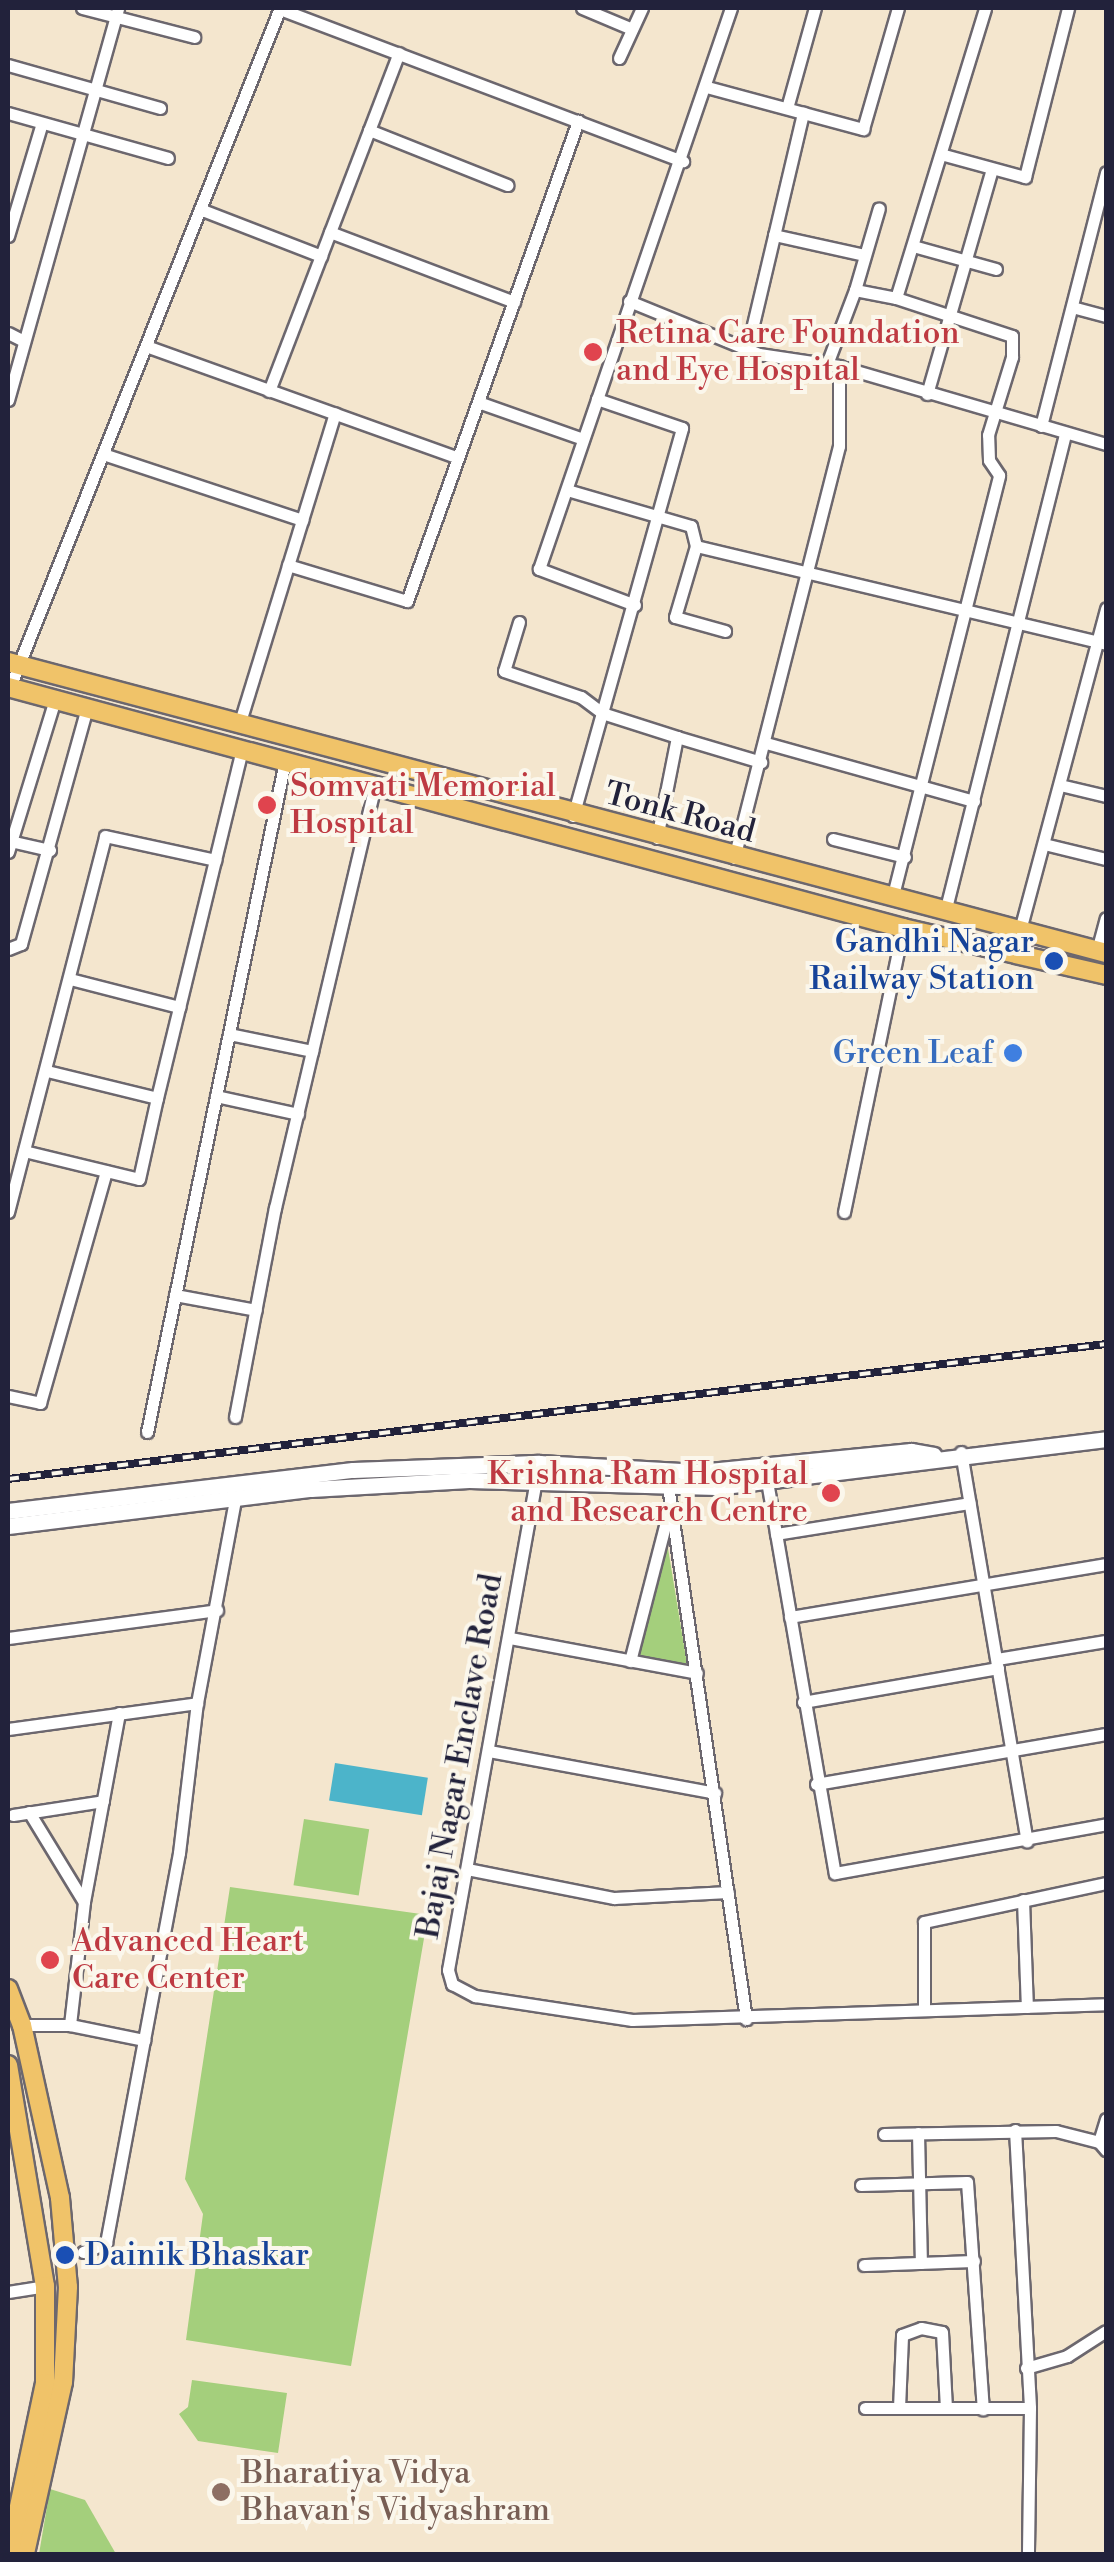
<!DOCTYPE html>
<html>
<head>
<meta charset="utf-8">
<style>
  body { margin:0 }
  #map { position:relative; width:1114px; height:2562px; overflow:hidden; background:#f4e6ce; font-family:"Libre Bodoni",serif }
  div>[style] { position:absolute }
  .green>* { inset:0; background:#a4cf7c; transform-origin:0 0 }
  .water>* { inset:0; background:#4cb4ca; transform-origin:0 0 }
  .roads { filter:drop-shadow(2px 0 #6c676e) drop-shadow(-2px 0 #6c676e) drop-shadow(0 2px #6c676e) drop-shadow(0 -2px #6c676e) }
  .minor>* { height:11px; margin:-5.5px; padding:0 5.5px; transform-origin:5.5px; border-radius:5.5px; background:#fff }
  .tertiary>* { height:15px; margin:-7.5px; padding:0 7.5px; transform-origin:7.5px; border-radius:7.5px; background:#fff }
  .primary>* { height:18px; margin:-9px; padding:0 9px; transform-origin:9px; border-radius:9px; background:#f0c369 }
  .rail>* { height:8px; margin-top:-4px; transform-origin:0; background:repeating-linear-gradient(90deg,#fbf7ec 0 11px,#22223b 0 22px); box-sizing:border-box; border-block:2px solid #22223b }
  .dots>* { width:28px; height:28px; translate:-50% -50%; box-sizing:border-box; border:5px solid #fbf7ec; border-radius:50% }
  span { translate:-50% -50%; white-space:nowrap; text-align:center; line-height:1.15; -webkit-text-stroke:8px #fbf7ec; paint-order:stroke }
  .health-label { font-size:32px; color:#be3a42 }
  .left { translate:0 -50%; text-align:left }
  .right { translate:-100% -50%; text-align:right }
  .street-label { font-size:32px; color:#22223b }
  .transit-label { font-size:32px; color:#164399 }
  .shop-label { font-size:32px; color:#366cbe }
  .education-label { font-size:32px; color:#785e54 }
  .frame { position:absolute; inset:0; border:10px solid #22223b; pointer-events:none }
</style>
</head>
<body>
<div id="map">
  <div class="green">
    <i style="clip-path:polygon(665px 1530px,687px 1664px,639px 1655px)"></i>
    <i style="left:304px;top:1819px;width:66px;height:67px;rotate:9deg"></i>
    <i style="clip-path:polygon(230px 1887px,428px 1915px,351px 2366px,186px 2340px,203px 2214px,185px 2179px)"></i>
    <i style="clip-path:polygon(192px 2380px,287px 2393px,278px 2453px,198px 2441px,179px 2414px,188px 2407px)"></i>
    <i style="clip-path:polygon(50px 2489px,85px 2500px,116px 2554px,39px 2554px)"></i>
  </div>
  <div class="water">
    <i style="left:335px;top:1763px;width:94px;height:38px;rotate:9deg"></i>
  </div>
  <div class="roads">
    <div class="minor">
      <i style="left:82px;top:8px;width:116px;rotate:14.5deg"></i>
      <i style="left:582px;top:8px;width:54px;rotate:22.8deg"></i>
      <i style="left:280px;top:9px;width:431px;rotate:20.7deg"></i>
      <i style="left:619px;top:58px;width:55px;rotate:-65.3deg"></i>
      <i style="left:8px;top:65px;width:158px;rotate:15.8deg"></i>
      <i style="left:707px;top:87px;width:162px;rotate:15.1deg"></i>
      <i style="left:863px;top:129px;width:126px;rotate:-73.9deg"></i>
      <i style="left:787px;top:108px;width:104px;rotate:-74.4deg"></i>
      <i style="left:8px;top:113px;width:166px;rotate:15.7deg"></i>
      <i style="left:369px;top:130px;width:149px;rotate:21.7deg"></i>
      <i style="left:944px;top:155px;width:84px;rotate:15.2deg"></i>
      <i style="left:1025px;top:177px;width:174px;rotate:-75.7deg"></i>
      <i style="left:200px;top:209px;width:130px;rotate:21.2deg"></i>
      <i style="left:330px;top:232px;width:197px;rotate:20.8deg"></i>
      <i style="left:774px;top:235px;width:92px;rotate:12.5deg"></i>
      <i style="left:8px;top:236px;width:118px;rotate:-73.3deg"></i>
      <i style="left:913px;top:246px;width:86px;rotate:15.5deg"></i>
      <i style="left:855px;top:290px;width:85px;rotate:-73.7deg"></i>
      <i style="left:629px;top:301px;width:140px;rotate:22.2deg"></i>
      <i style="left:759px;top:354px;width:81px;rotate:8.5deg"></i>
      <i style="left:839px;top:366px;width:278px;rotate:16.3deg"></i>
      <i style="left:1072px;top:307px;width:35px;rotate:15deg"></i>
      <i style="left:8px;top:333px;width:18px;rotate:27deg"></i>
      <i style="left:146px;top:346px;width:331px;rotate:19.7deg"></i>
      <i style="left:747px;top:350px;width:244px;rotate:-76.7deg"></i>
      <i style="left:827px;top:364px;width:79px;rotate:-69.3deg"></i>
      <i style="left:855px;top:290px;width:42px;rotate:11deg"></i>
      <i style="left:269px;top:391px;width:362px;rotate:-69deg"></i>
      <i style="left:927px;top:394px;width:234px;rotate:-73.9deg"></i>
      <i style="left:8px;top:400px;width:407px;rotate:-74.3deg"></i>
      <i style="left:478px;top:402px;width:111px;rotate:19.4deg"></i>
      <i style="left:1041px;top:426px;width:262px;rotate:-75.6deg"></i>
      <i style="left:103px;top:454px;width:210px;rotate:18.3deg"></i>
      <i style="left:567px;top:490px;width:129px;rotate:16.2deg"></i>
      <i style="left:691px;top:526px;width:21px;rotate:76deg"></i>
      <i style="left:696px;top:546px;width:422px;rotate:13.4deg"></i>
      <i style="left:696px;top:546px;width:74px;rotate:106.5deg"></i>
      <i style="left:675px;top:617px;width:52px;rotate:15.6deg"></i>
      <i style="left:288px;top:565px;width:124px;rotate:16.8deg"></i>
      <i style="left:407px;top:601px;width:510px;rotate:-70.39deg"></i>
      <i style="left:635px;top:605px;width:103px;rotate:-159.4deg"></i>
      <i style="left:539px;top:569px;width:593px;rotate:-71.11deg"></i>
      <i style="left:519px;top:622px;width:51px;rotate:107deg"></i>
      <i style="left:504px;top:671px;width:81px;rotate:18.7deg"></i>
      <i style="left:581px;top:697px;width:26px;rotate:37deg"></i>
      <i style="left:602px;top:713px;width:296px;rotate:-74.3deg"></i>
      <i style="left:682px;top:428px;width:90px;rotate:-161.2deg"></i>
      <i style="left:10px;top:687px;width:731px;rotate:-68.32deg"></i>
      <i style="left:239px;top:725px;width:326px;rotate:-72.9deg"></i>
      <i style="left:677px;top:737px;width:88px;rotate:16.6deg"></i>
      <i style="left:766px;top:743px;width:216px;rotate:15.6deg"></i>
      <i style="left:1060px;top:785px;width:47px;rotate:13.4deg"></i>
      <i style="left:573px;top:816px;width:107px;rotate:-74.3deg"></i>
      <i style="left:602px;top:713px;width:79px;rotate:17.7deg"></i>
      <i style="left:677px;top:737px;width:103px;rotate:101.2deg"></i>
      <i style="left:833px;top:839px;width:74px;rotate:14deg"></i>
      <i style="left:10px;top:841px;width:41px;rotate:12.7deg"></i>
      <i style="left:1044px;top:844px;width:64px;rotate:13.6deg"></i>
      <i style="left:8px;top:852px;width:160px;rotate:-72.9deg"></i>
      <i style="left:734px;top:858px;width:425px;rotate:-75.7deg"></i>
      <i style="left:839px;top:446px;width:80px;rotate:-90deg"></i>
      <i style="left:892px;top:899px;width:437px;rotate:-75.8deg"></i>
      <i style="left:999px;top:475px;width:18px;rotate:-124deg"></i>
      <i style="left:989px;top:460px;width:25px;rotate:-92deg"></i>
      <i style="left:988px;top:435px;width:82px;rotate:-72.9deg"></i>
      <i style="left:1012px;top:357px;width:21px;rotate:-90deg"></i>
      <i style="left:1012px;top:336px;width:122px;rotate:-161.9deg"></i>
      <i style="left:896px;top:298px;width:303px;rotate:-72.9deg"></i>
      <i style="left:945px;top:912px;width:494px;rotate:-75.9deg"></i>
      <i style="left:1020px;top:930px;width:333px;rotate:-75deg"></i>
      <i style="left:8px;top:949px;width:14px;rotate:-21deg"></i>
      <i style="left:21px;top:944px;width:245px;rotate:-74.4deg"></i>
      <i style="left:1097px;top:951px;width:34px;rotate:-75deg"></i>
      <i style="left:70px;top:979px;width:113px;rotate:14.4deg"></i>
      <i style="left:229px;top:1034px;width:85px;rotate:11.6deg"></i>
      <i style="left:47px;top:1071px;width:113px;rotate:13.8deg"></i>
      <i style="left:157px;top:1098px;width:358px;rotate:-76.3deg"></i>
      <i style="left:216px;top:1096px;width:84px;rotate:12.4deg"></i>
      <i style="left:24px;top:1151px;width:118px;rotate:13.7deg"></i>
      <i style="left:139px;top:1179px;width:83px;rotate:-77.5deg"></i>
      <i style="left:8px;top:1212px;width:388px;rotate:-75.5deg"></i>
      <i style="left:105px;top:836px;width:113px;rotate:12.3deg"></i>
      <i style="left:844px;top:1212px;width:290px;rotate:-78.3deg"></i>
      <i style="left:175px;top:1295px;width:82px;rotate:10.5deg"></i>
      <i style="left:8px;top:1396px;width:33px;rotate:12deg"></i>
      <i style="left:40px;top:1403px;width:241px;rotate:-74.1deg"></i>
      <i style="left:235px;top:1417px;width:213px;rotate:-79.2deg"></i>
      <i style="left:275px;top:1208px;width:435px;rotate:-76.7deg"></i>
      <i style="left:147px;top:1432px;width:685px;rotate:-78.38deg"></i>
      <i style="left:961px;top:1452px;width:395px;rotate:80.4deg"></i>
      <i style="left:539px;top:1463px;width:515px;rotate:100.18deg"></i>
      <i style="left:448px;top:1970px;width:15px;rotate:74deg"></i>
      <i style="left:452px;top:1984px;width:26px;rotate:28deg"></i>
      <i style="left:475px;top:1996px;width:159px;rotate:8.7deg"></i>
      <i style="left:632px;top:2020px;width:474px;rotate:-1.9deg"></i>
      <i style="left:767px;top:1481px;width:398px;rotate:80.2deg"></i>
      <i style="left:835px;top:1873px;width:275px;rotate:-10.2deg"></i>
      <i style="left:668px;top:1486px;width:539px;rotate:81.67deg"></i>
      <i style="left:776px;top:1534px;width:196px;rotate:-9.1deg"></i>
      <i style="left:790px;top:1617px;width:320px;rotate:-9.5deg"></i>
      <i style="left:8px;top:1638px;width:211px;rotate:-7.6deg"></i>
      <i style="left:510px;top:1638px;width:190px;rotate:10.6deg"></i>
      <i style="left:997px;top:1659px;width:110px;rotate:-9.4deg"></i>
      <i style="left:630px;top:1661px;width:156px;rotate:-75.5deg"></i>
      <i style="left:803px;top:1702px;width:198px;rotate:-9.9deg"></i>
      <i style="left:119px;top:1713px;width:192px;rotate:100.5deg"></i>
      <i style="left:84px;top:1902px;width:124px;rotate:96.5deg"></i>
      <i style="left:70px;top:2025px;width:76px;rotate:11.5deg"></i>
      <i style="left:8px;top:1729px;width:191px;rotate:-7.8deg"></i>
      <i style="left:489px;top:1751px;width:230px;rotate:10.5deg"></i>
      <i style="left:816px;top:1784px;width:294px;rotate:-9.8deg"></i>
      <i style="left:29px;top:1812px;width:105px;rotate:58.6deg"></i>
      <i style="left:13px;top:1815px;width:91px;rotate:-8.8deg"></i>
      <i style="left:467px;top:1869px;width:150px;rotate:11.2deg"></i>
      <i style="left:614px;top:1898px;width:114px;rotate:-3deg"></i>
      <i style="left:1023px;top:1900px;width:107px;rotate:87.9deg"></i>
      <i style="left:924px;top:2010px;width:88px;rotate:-90deg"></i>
      <i style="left:924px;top:1922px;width:186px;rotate:-12.1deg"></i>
      <i style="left:22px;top:2025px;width:48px"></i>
      <i style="left:1106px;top:2119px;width:24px;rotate:107deg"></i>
      <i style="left:1099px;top:2142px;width:11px;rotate:49deg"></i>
      <i style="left:1015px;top:2130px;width:278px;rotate:86.9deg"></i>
      <i style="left:1030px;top:2408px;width:146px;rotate:90.8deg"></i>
      <i style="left:918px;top:2133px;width:130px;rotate:88.7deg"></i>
      <i style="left:884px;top:2134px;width:172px;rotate:-1deg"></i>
      <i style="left:1056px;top:2131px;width:44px;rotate:14.3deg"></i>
      <i style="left:861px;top:2185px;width:106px;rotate:-1.6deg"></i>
      <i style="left:967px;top:2182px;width:228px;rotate:86deg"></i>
      <i style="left:83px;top:2252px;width:25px;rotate:-21deg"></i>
      <i style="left:106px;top:2243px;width:397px;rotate:-79.4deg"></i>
      <i style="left:179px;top:1853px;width:151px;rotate:-83.2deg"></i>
      <i style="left:197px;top:1703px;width:208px;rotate:-79.4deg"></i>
      <i style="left:864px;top:2265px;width:110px;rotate:-2.1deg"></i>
      <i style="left:8px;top:2292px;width:37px;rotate:-9deg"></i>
      <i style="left:1026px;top:2368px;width:43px;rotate:-16.3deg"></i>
      <i style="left:1067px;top:2356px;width:46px;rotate:-32.7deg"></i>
      <i style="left:865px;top:2408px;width:165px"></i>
      <i style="left:899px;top:2408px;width:73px;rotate:-87.6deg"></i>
      <i style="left:902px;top:2335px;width:20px;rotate:-20deg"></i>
      <i style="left:921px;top:2328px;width:21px;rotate:11deg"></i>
      <i style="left:942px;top:2332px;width:76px;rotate:87deg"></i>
    </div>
    <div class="tertiary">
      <i style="left:8px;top:1511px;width:347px;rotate:-6.8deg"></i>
      <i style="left:353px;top:1470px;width:186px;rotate:-2.2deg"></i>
      <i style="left:539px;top:1463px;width:160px;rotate:3.2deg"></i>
      <i style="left:699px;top:1472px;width:213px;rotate:-5.7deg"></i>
      <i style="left:911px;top:1451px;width:23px;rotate:10deg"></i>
      <i style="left:8px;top:1526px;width:305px;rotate:-7deg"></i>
      <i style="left:311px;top:1489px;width:158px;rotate:-3.3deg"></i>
      <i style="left:469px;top:1480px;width:247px;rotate:1.6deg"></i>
      <i style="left:716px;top:1487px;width:393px;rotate:-7deg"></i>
    </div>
    <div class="primary">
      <i style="left:8px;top:662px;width:1136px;rotate:14.84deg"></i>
      <i style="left:8px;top:687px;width:927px;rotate:15.07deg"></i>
      <i style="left:903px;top:928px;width:208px;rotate:13deg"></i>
      <i style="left:8px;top:1989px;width:39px;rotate:69deg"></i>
      <i style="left:22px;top:2025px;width:177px;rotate:77.6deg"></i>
      <i style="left:60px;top:2198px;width:89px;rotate:84.9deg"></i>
      <i style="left:68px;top:2287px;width:95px;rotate:93deg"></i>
      <i style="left:63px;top:2382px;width:176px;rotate:102.5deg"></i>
      <i style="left:8px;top:2065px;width:224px;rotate:80.5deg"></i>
      <i style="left:45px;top:2286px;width:97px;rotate:90deg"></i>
      <i style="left:45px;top:2383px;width:175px;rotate:101.9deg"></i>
    </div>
  </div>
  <div class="rail">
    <i style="left:8px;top:1479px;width:1106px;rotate:-7.01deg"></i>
  </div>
  <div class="dots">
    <i style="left:593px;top:352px;background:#e0444e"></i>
    <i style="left:267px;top:805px;background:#e0444e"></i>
    <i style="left:1054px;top:961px;background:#1a4fb4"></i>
    <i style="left:1013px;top:1053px;background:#3f7fe0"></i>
    <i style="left:831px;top:1493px;background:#e0444e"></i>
    <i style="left:50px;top:1960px;background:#e0444e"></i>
    <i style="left:65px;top:2255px;background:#1a4fb4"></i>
    <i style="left:221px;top:2492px;background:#8d6e63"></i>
  </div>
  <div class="health-label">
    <span class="left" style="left:616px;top:352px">Retina Care Foundation<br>and Eye Hospital</span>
    <span class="left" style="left:290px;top:805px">Somvati Memorial<br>Hospital</span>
    <span class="right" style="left:808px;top:1493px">Krishna Ram Hospital<br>and Research Centre</span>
    <span class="left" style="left:72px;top:1960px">Advanced Heart<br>Care Center</span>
  </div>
  <div class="street-label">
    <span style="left:680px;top:813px;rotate:15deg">Tonk Road</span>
    <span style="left:460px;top:1756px;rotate:-80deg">Bajaj Nagar Enclave Road</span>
  </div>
  <div class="transit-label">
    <span class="right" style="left:1034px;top:961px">Gandhi Nagar<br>Railway Station</span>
    <span class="left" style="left:85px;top:2255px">Dainik Bhaskar</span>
  </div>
  <div class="shop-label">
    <span class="right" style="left:993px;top:1053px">Green Leaf</span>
  </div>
  <div class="education-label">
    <span class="left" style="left:241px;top:2492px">Bharatiya Vidya<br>Bhavan's Vidyashram</span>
  </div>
  <div class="frame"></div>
</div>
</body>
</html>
